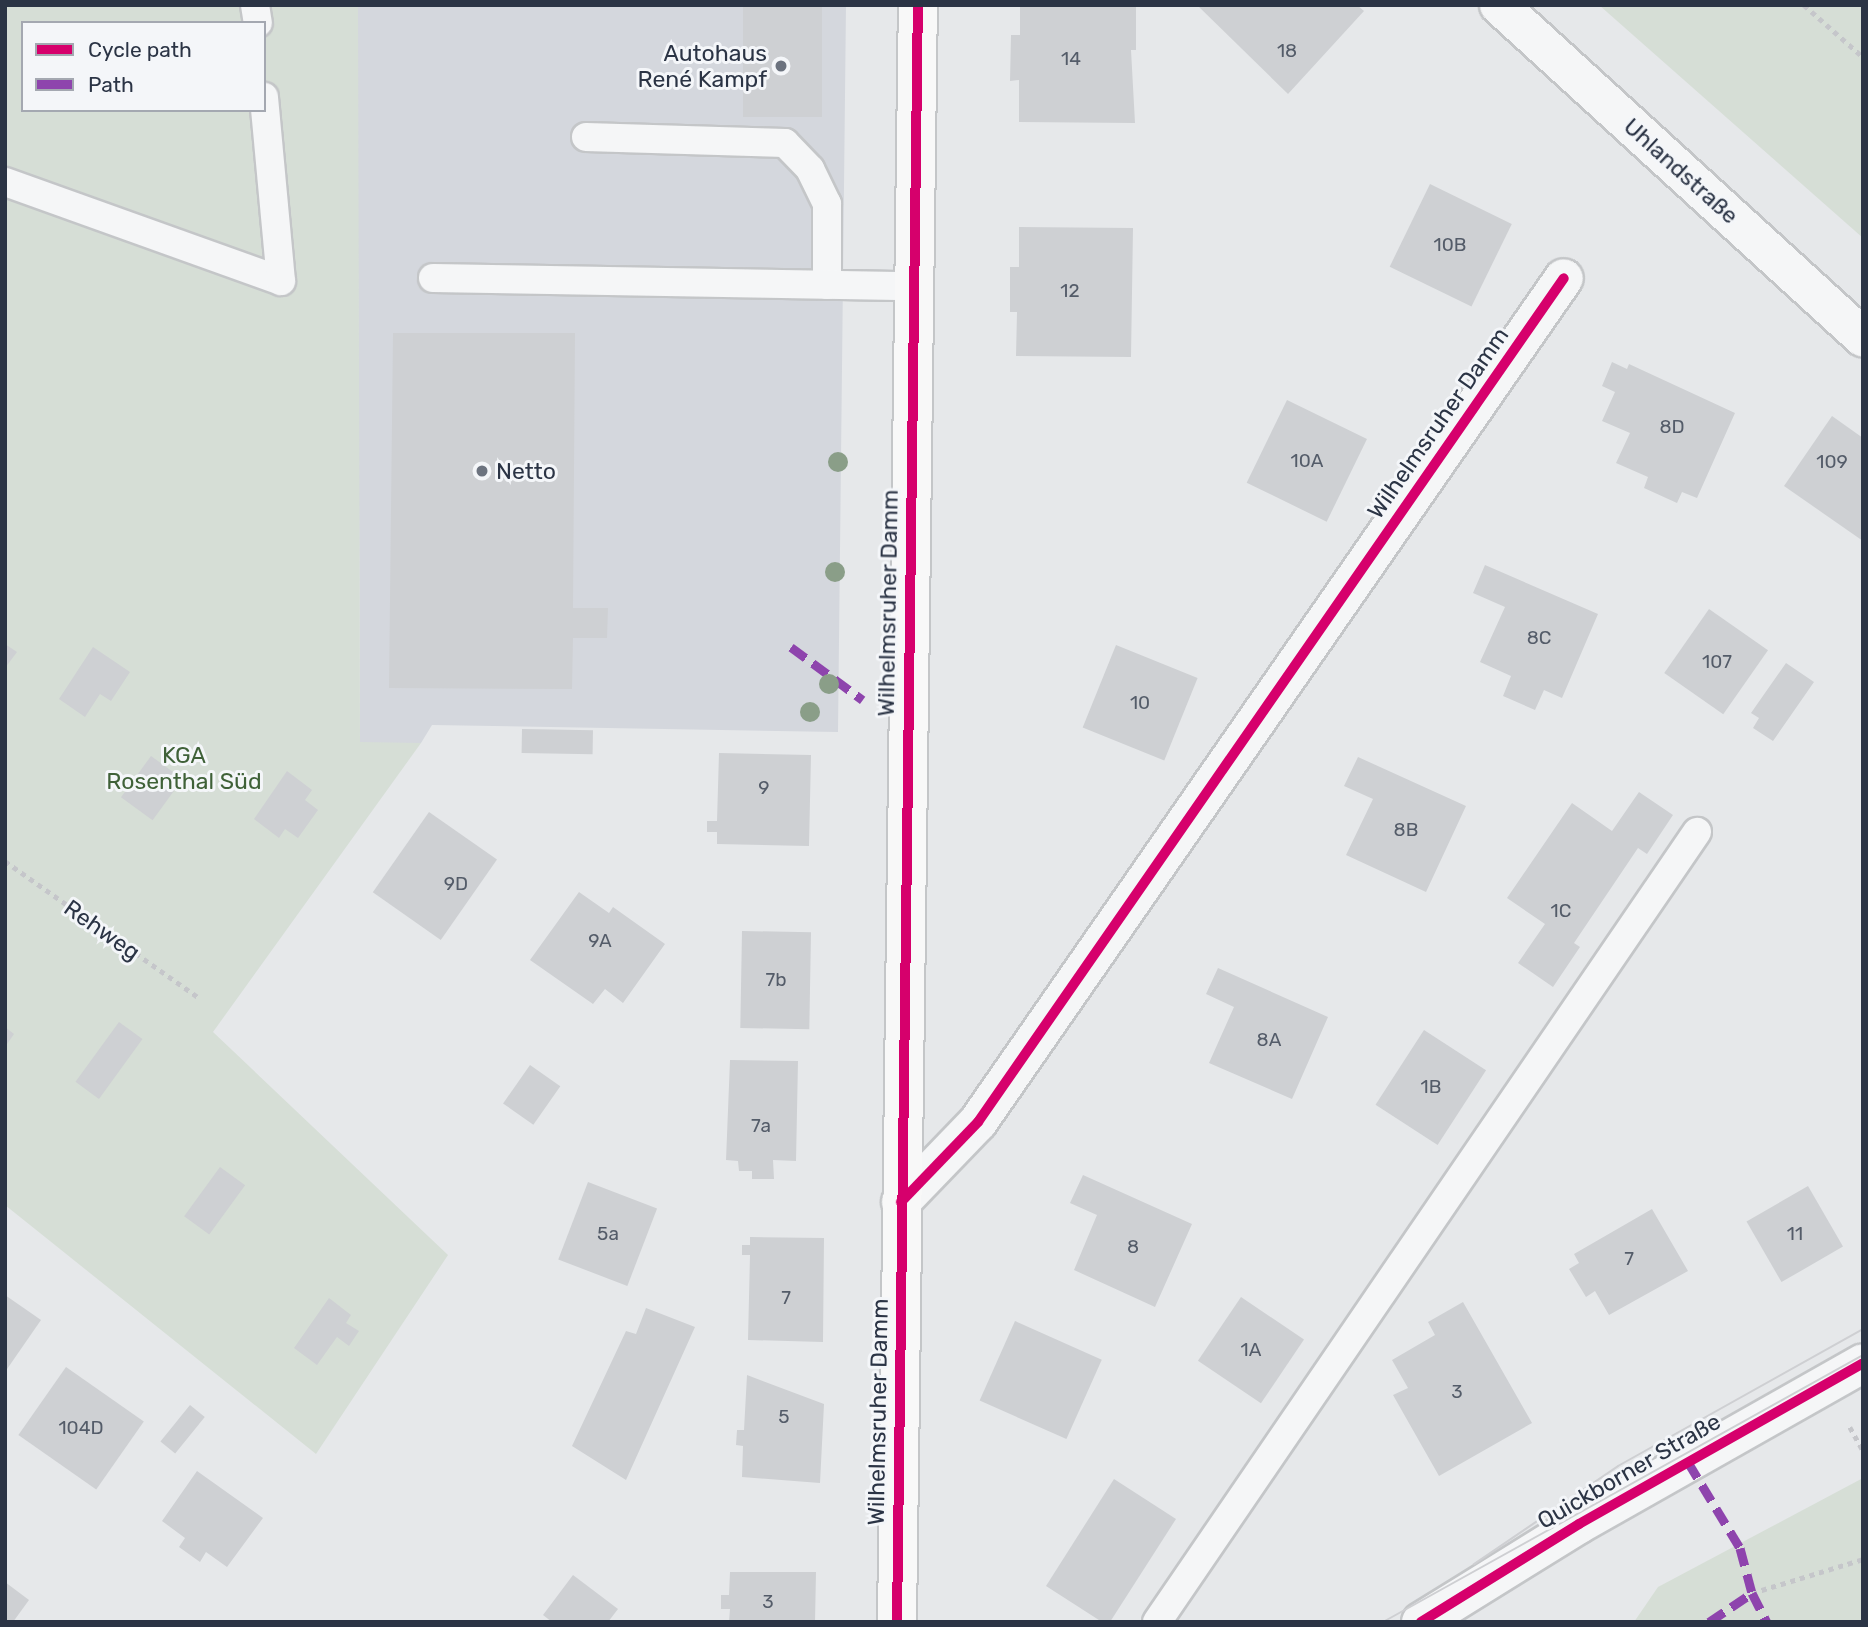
<!DOCTYPE html>
<html>
<head>
<meta charset="utf-8">
<style>
  body { margin:0 }
  #map { position:relative; width:1868px; height:1627px; overflow:hidden; background:#e6e8ea; font-family:Rubik,sans-serif }
  div>[style] { position:absolute }
  .built>* { inset:0; background:#d4d7dd }
  .green>* { inset:0; background:#d6ded6 }
  .building>* { inset:0; background:#ced0d3; transform-origin:0 0 }
  .path>* { height:4.5px; margin-top:-2.25px; transform-origin:0; background:repeating-linear-gradient(90deg,#c5c6ca 0 5px,transparent 0 10px) }
  .roads { filter:drop-shadow(2px 0 #c4c6c8) drop-shadow(-2px 0 #c4c6c8) drop-shadow(0 2px #c4c6c8) drop-shadow(0 -2px #c4c6c8) }
  .service>* { height:28px; margin:-14px; padding:0 14px; transform-origin:14px; border-radius:14px; background:#f5f6f7 }
  .minor>* { height:38px; margin:-19px; padding:0 19px; transform-origin:19px; border-radius:19px; background:#f5f6f7 }
  .secondary>* { height:38px; margin:-19px; padding:0 19px; transform-origin:19px; border-radius:19px; background:#f8f8f8 }
  .tram>* { height:2px; margin:-1px; padding:0 1px; transform-origin:1px; border-radius:1px; background:#cecfd2 }
  .quiet>* { height:9px; margin-top:-4.5px; transform-origin:0; background:repeating-linear-gradient(90deg,#8e44ad 0 18px,transparent 0 27px) }
  .cycleway>* { height:10px; margin:-5px; padding:0 5px; transform-origin:5px; border-radius:5px; background:#d6006c }
  .trees>* { width:20px; height:20px; margin:-10px; border-radius:50%; background:#8a9e88 }
  .dots>* { width:19px; height:19px; translate:-50% -50%; box-sizing:border-box; border:4px solid #f4f6f9; border-radius:50% }
  span { translate:-50% -50%; white-space:nowrap; text-align:center; line-height:1.15; -webkit-text-stroke:6px #f4f6f9; paint-order:stroke }
  .number-label { font-size:19px; color:#545c69 }
  .number-label span { -webkit-text-stroke-width:0 }
  .poi-label { font-size:23px; color:#2b3445 }
  .right { translate:-100% -50%; text-align:right }
  .left { translate:0 -50%; text-align:left }
  .street-label { font-size:23px; color:#2b3445 }
  .park-label { font-size:23px; color:#3f6138 }
  .frame { position:absolute; inset:0; border:7px solid #2b3445; pointer-events:none }
  .legend { position:absolute; left:21px; top:21px; width:245px; height:91px; box-sizing:border-box; background:#f4f6f9; border:2px solid #a4a8b1; margin:0; padding:9px 12px; list-style:none; font-size:21px; color:#2b3445 }
  .legend li { display:flex; align-items:center; gap:14px; height:35px }
  .legend b { width:35px; border:2px solid #a4a8b1 }
</style>
</head>
<body>
<div id="map">
  <div class="built">
    <i style="clip-path:polygon(357px 5px,846px 5px,838px 732px,432px 725px,421px 743px,360px 743px)"></i>
  </div>
  <div class="green">
    <i style="clip-path:polygon(evenodd,5px 5px,358px 5px,360px 742px,421px 743px,213px 1032px,448px 1255px,316px 1454px,5px 1205px,5px 5px,23px 23px,264px 23px,264px 110px,23px 110px,23px 23px)"></i>
    <i style="clip-path:polygon(1599px 5px,1863px 5px,1863px 238px)"></i>
    <i style="clip-path:polygon(1863px 1478px,1863px 1622px,1634px 1622px,1658px 1587px)"></i>
  </div>
  <div class="building">
    <i style="left:743px;top:5px;width:79px;height:112px"></i>
    <i style="clip-path:polygon(1020px 5px,1136px 5px,1136px 50px,1131px 50px,1135px 123px,1019px 122px,1019px 80px,1010px 81px,1011px 35px,1020px 35px)"></i>
    <i style="clip-path:polygon(1197px 5px,1357px 5px,1364px 11px,1288px 94px)"></i>
    <i style="left:1430px;top:184px;width:91px;height:92px;rotate:26deg"></i>
    <i style="clip-path:polygon(1019px 227px,1133px 228px,1131px 357px,1016px 356px,1017px 312px,1010px 312px,1010px 267px,1019px 267px)"></i>
    <i style="clip-path:polygon(393px 333px,575px 333px,573px 608px,608px 608px,607px 638px,573px 638px,572px 689px,389px 688px)"></i>
    <i style="clip-path:polygon(1612px 362px,1627px 369px,1629px 364px,1735px 413px,1697px 498px,1682px 492px,1677px 503px,1644px 488px,1648px 477px,1616px 463px,1630px 433px,1602px 421px,1615px 392px,1602px 386px)"></i>
    <i style="left:1287px;top:400px;width:89px;height:92px;rotate:26deg"></i>
    <i style="clip-path:polygon(1832px 416px,1863px 438px,1863px 541px,1784px 486px)"></i>
    <i style="clip-path:polygon(1485px 565px,1598px 614px,1562px 698px,1544px 690px,1535px 710px,1503px 696px,1511px 676px,1480px 662px,1505px 607px,1473px 593px)"></i>
    <i style="left:1709px;top:609px;width:72px;height:78px;rotate:35deg"></i>
    <i style="clip-path:polygon(5px 644px,17px 652px,5px 668px)"></i>
    <i style="left:1116px;top:645px;width:88px;height:89px;rotate:22deg"></i>
    <i style="clip-path:polygon(93px 647px,130px 672px,111px 701px,100px 694px,85px 717px,59px 699px)"></i>
    <i style="clip-path:polygon(1786px 663px,1814px 682px,1773px 741px,1753px 728px,1759px 718px,1751px 713px)"></i>
    <i style="left:522px;top:729px;width:71px;height:24px;rotate:1deg"></i>
    <i style="clip-path:polygon(719px 753px,811px 755px,809px 846px,717px 844px,717px 832px,707px 832px,707px 821px,717px 821px)"></i>
    <i style="left:151px;top:756px;width:39px;height:51px;rotate:36deg"></i>
    <i style="clip-path:polygon(1358px 757px,1466px 806px,1426px 892px,1346px 855px,1373px 799px,1344px 786px)"></i>
    <i style="clip-path:polygon(287px 771px,312px 790px,305px 800px,318px 810px,298px 838px,285px 829px,279px 838px,254px 819px)"></i>
    <i style="clip-path:polygon(1639px 792px,1673px 815px,1647px 854px,1638px 848px,1574px 943px,1580px 947px,1553px 987px,1518px 963px,1545px 924px,1507px 898px,1572px 803px,1612px 831px)"></i>
    <i style="left:429px;top:812px;width:83px;height:98px;rotate:35deg"></i>
    <i style="clip-path:polygon(579px 892px,609px 913px,613px 907px,665px 944px,623px 1003px,605px 989px,593px 1004px,530px 960px)"></i>
    <i style="left:742px;top:931px;width:69px;height:97px;rotate:1deg"></i>
    <i style="clip-path:polygon(1218px 968px,1328px 1017px,1292px 1099px,1209px 1063px,1234px 1007px,1206px 994px)"></i>
    <i style="left:119px;top:1022px;width:29px;height:74px;rotate:36deg"></i>
    <i style="clip-path:polygon(5px 1027px,14px 1034px,5px 1047px)"></i>
    <i style="left:1424px;top:1030px;width:74px;height:89px;rotate:33deg"></i>
    <i style="clip-path:polygon(730px 1060px,798px 1061px,796px 1161px,773px 1160px,774px 1179px,752px 1179px,752px 1171px,739px 1171px,738px 1161px,726px 1160px)"></i>
    <i style="left:530px;top:1065px;width:37px;height:47px;rotate:35deg"></i>
    <i style="left:220px;top:1167px;width:31px;height:61px;rotate:36deg"></i>
    <i style="clip-path:polygon(1083px 1175px,1192px 1224px,1155px 1307px,1074px 1270px,1097px 1215px,1070px 1203px)"></i>
    <i style="left:588px;top:1182px;width:74px;height:83px;rotate:21deg"></i>
    <i style="left:1808px;top:1186px;width:70px;height:71px;rotate:60deg"></i>
    <i style="clip-path:polygon(1652px 1209px,1688px 1271px,1609px 1315px,1595px 1291px,1586px 1297px,1569px 1269px,1579px 1263px,1574px 1254px)"></i>
    <i style="clip-path:polygon(750px 1237px,824px 1238px,823px 1342px,748px 1340px,750px 1255px,742px 1255px,742px 1245px,750px 1245px)"></i>
    <i style="clip-path:polygon(5px 1295px,41px 1320px,5px 1372px)"></i>
    <i style="left:1241px;top:1297px;width:76px;height:77px;rotate:34deg"></i>
    <i style="clip-path:polygon(329px 1298px,351px 1315px,346px 1323px,359px 1331px,349px 1346px,337px 1337px,317px 1365px,294px 1348px)"></i>
    <i style="clip-path:polygon(1463px 1302px,1532px 1423px,1439px 1476px,1393px 1395px,1408px 1388px,1392px 1360px,1435px 1335px,1428px 1322px)"></i>
    <i style="clip-path:polygon(646px 1308px,695px 1327px,626px 1480px,572px 1446px,626px 1331px,636px 1334px)"></i>
    <i style="left:1015px;top:1321px;width:95px;height:87px;rotate:24deg"></i>
    <i style="left:66px;top:1367px;width:95px;height:83px;rotate:35deg"></i>
    <i style="clip-path:polygon(747px 1375px,824px 1404px,820px 1483px,742px 1477px,743px 1446px,736px 1445px,737px 1430px,744px 1430px)"></i>
    <i style="left:190px;top:1405px;width:19px;height:47px;rotate:39deg"></i>
    <i style="clip-path:polygon(197px 1471px,263px 1518px,227px 1567px,206px 1552px,200px 1562px,179px 1547px,185px 1538px,162px 1521px)"></i>
    <i style="clip-path:polygon(1114px 1479px,1176px 1519px,1110px 1622px,1102px 1622px,1046px 1586px)"></i>
    <i style="clip-path:polygon(730px 1572px,816px 1572px,815px 1622px,729px 1622px,730px 1609px,721px 1609px,721px 1595px,729px 1595px)"></i>
    <i style="clip-path:polygon(573px 1575px,618px 1609px,608px 1622px,552px 1622px,543px 1615px)"></i>
    <i style="clip-path:polygon(5px 1582px,29px 1600px,13px 1622px,5px 1622px)"></i>
  </div>
  <div class="path">
    <i style="left:1804px;top:5px;width:79px;rotate:41.4deg"></i>
    <i style="left:5px;top:861px;width:237px;rotate:35.2deg"></i>
    <i style="left:1850px;top:1427px;width:26px;rotate:61deg"></i>
    <i style="left:1752px;top:1593px;width:116px;rotate:-17deg"></i>
  </div>
  <div class="roads">
    <div class="service">
      <i style="left:255px;top:5px;width:18px;rotate:81deg"></i>
      <i style="left:586px;top:137px;width:199px;rotate:1.7deg"></i>
      <i style="left:785px;top:143px;width:36px;rotate:46deg"></i>
      <i style="left:810px;top:169px;width:39px;rotate:64deg"></i>
      <i style="left:827px;top:204px;width:81px;rotate:90deg"></i>
      <i style="left:5px;top:182px;width:293px;rotate:19.7deg"></i>
      <i style="left:281px;top:281px;width:185px;rotate:-95.3deg"></i>
      <i style="left:433px;top:278px;width:480px;rotate:1deg"></i>
      <i style="left:1157px;top:1622px;width:957px;rotate:-55.65deg"></i>
    </div>
    <div class="minor">
      <i style="left:1499px;top:5px;width:493px;rotate:42.4deg"></i>
      <i style="left:901px;top:1202px;width:111px;rotate:-46.1deg"></i>
      <i style="left:978px;top:1122px;width:1027px;rotate:-55.23deg"></i>
      <i style="left:1421px;top:1622px;width:186px;rotate:-31.8deg"></i>
      <i style="left:1579px;top:1524px;width:326px;rotate:-29.5deg"></i>
    </div>
    <div class="secondary">
      <i style="left:897px;top:1622px;width:1617px;rotate:-89.26deg"></i>
    </div>
  </div>
  <div class="tram">
    <i style="left:1474px;top:1564px;width:174px;rotate:-34.2deg"></i>
    <i style="left:1618px;top:1466px;width:281px;rotate:-29.2deg"></i>
    <i style="left:1383px;top:1622px;width:549px;rotate:-29.08deg"></i>
  </div>
  <div class="quiet">
    <i style="left:791px;top:647px;width:89px;rotate:36.4deg"></i>
    <i style="left:1688px;top:1462px;width:100px;rotate:58.8deg"></i>
    <i style="left:1740px;top:1548px;width:47px;rotate:75.1deg"></i>
    <i style="left:1752px;top:1593px;width:33px;rotate:63deg"></i>
    <i style="left:1709px;top:1622px;width:52px;rotate:-34deg"></i>
  </div>
  <div class="cycleway">
    <i style="left:901px;top:1202px;width:111px;rotate:-46.1deg"></i>
    <i style="left:978px;top:1122px;width:1027px;rotate:-55.23deg"></i>
    <i style="left:897px;top:1622px;width:1617px;rotate:-89.26deg"></i>
    <i style="left:1421px;top:1622px;width:186px;rotate:-31.8deg"></i>
    <i style="left:1579px;top:1524px;width:326px;rotate:-29.5deg"></i>
  </div>
  <div class="trees">
    <i style="left:838px;top:462px"></i>
    <i style="left:835px;top:572px"></i>
    <i style="left:829px;top:684px"></i>
    <i style="left:810px;top:712px"></i>
  </div>
  <div class="dots">
    <i style="left:781px;top:66px;background:#6c737f"></i>
    <i style="left:482px;top:471px;background:#6c737f"></i>
  </div>
  <div class="number-label">
    <span style="left:1287px;top:51px">18</span>
    <span style="left:1071px;top:59px">14</span>
    <span style="left:1450px;top:245px">10B</span>
    <span style="left:1070px;top:291px">12</span>
    <span style="left:1672px;top:427px">8D</span>
    <span style="left:1307px;top:461px">10A</span>
    <span style="left:1832px;top:462px">109</span>
    <span style="left:1539px;top:638px">8C</span>
    <span style="left:1717px;top:662px">107</span>
    <span style="left:1140px;top:703px">10</span>
    <span style="left:764px;top:788px">9</span>
    <span style="left:1406px;top:830px">8B</span>
    <span style="left:456px;top:884px">9D</span>
    <span style="left:1561px;top:911px">1C</span>
    <span style="left:600px;top:941px">9A</span>
    <span style="left:776px;top:980px">7b</span>
    <span style="left:1269px;top:1040px">8A</span>
    <span style="left:1431px;top:1087px">1B</span>
    <span style="left:761px;top:1126px">7a</span>
    <span style="left:608px;top:1234px">5a</span>
    <span style="left:1795px;top:1234px">11</span>
    <span style="left:1133px;top:1247px">8</span>
    <span style="left:1629px;top:1259px">7</span>
    <span style="left:786px;top:1298px">7</span>
    <span style="left:1251px;top:1350px">1A</span>
    <span style="left:1457px;top:1392px">3</span>
    <span style="left:784px;top:1417px">5</span>
    <span style="left:81px;top:1428px">104D</span>
    <span style="left:768px;top:1602px">3</span>
  </div>
  <div class="poi-label">
    <span class="right" style="left:767px;top:66px">Autohaus<br>René Kampf</span>
    <span class="left" style="left:496px;top:471px">Netto</span>
  </div>
  <div class="street-label">
    <span style="left:1681px;top:171px;rotate:42deg">Uhlandstraße</span>
    <span style="left:1438px;top:423px;rotate:-55deg">Wilhelmsruher Damm</span>
    <span style="left:888px;top:603px;rotate:-89deg">Wilhelmsruher Damm</span>
    <span style="left:102px;top:930px;rotate:35deg">Rehweg</span>
    <span style="left:878px;top:1412px;rotate:-89deg">Wilhelmsruher Damm</span>
    <span style="left:1629px;top:1471px;rotate:-30deg">Quickborner Straße</span>
  </div>
  <div class="park-label">
    <span style="left:184px;top:768px">KGA<br>Rosenthal Süd</span>
  </div>
  <div class="frame"></div>
  <ul class="legend">
  <li><b style="height:9px;background:#d6006c"></b>Cycle path</li>
  <li><b style="height:9px;background:#8e44ad"></b>Path</li>
  </ul>
</div>
</body>
</html>
